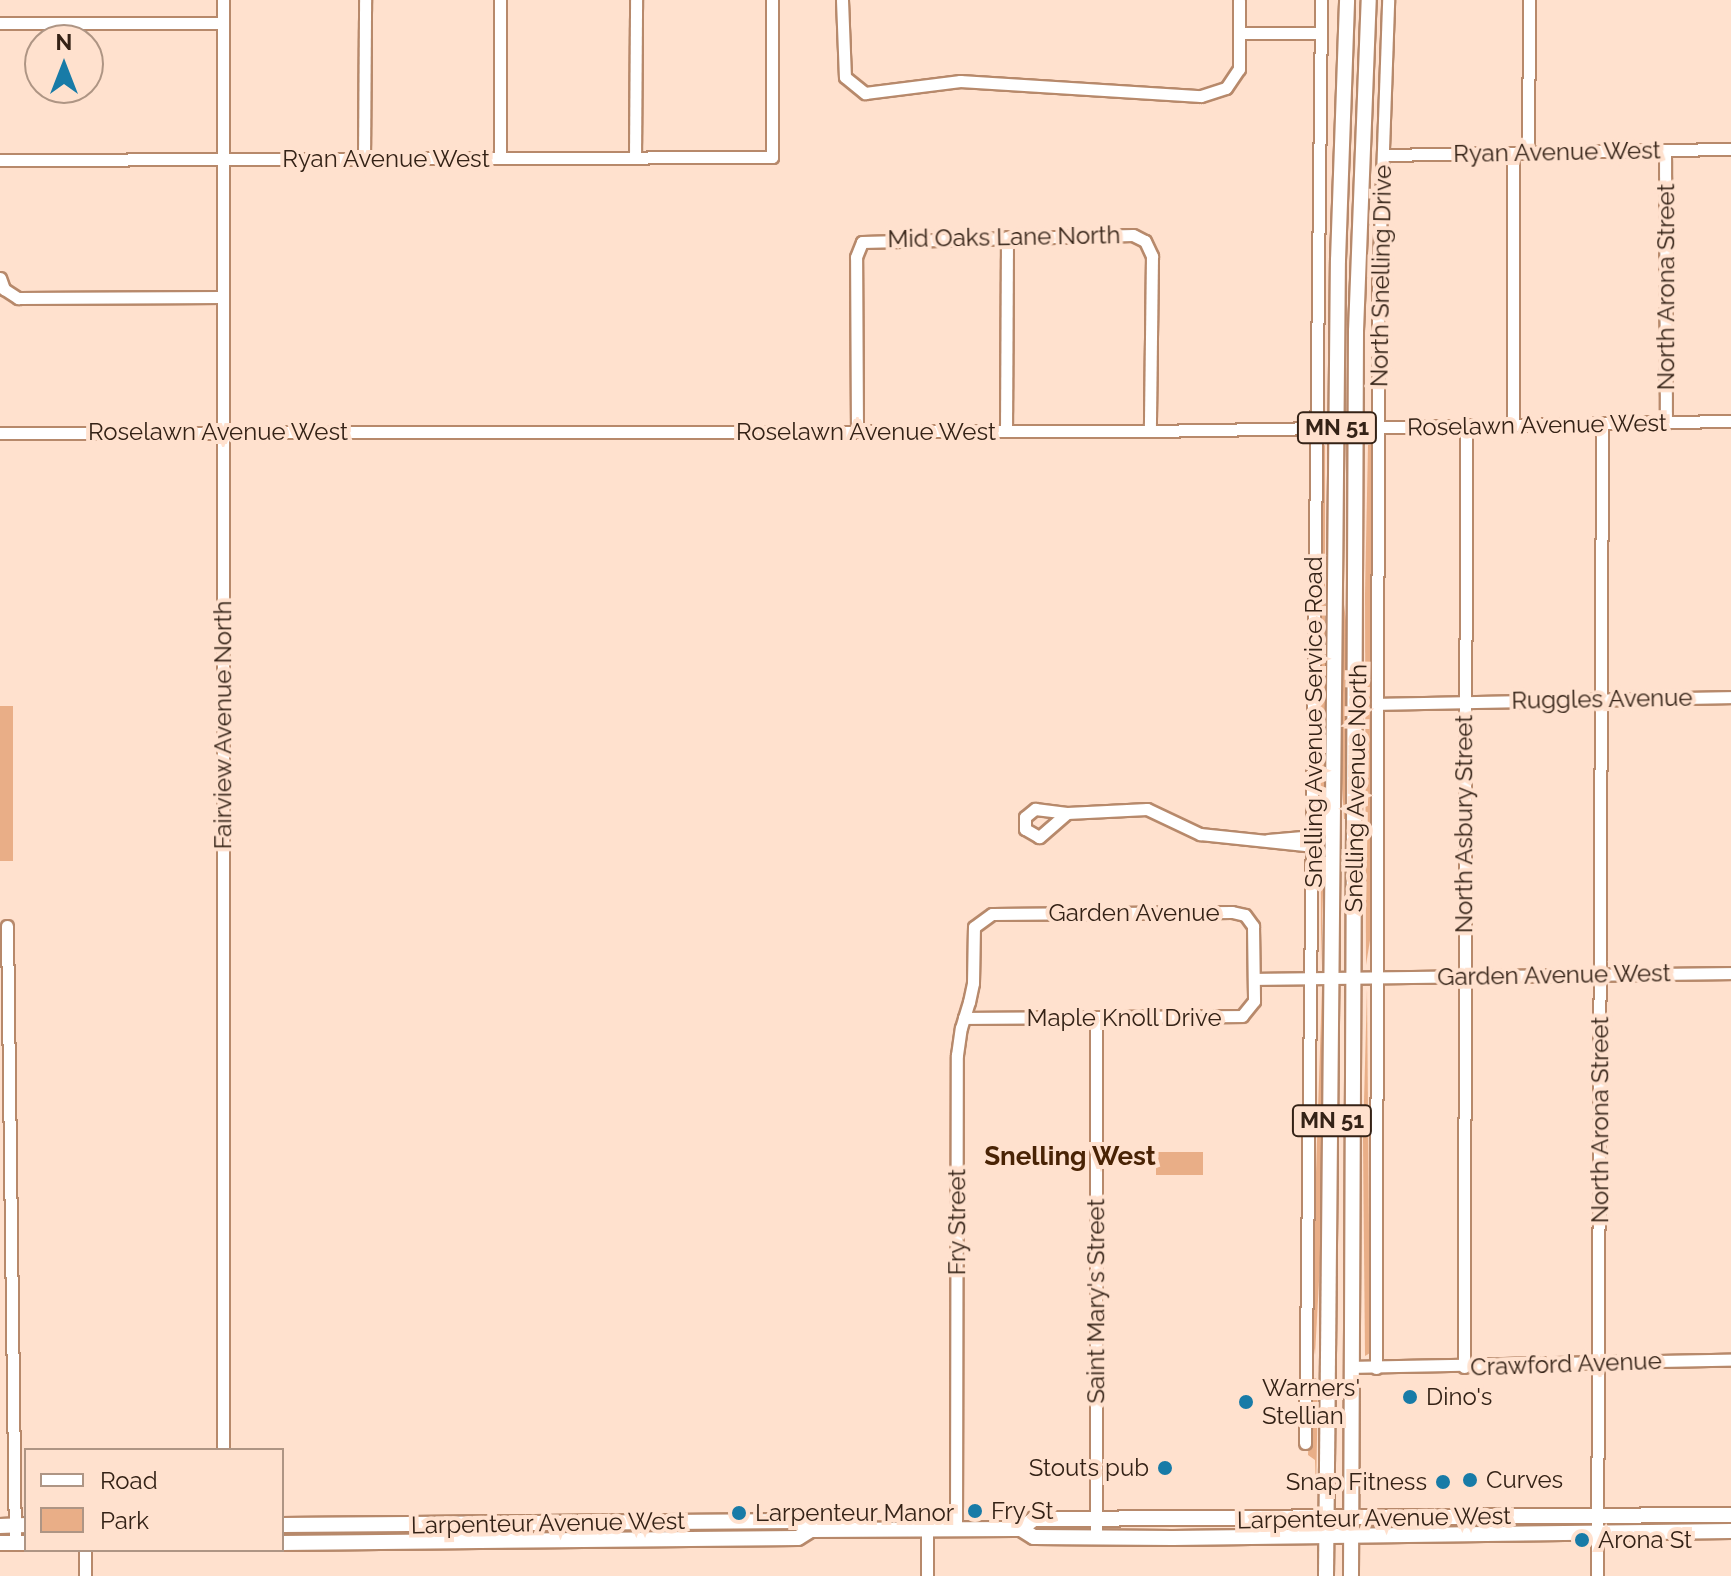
<!DOCTYPE html>
<html>
<head>
<meta charset="utf-8">
<style>
  body { margin:0 }
  #map { position:relative; width:1731px; height:1576px; overflow:hidden; background:#ffe1ce; font-family:Raleway,sans-serif }
  div>[style] { position:absolute }
  .green>* { inset:0; background:#e9ae87; transform-origin:0 0 }
  .roads { filter:drop-shadow(2px 0 #b7896b) drop-shadow(-2px 0 #b7896b) drop-shadow(0 2px #b7896b) drop-shadow(0 -2px #b7896b) }
  .minor>* { height:11px; margin:-5.5px; padding:0 5.5px; transform-origin:5.5px; border-radius:5.5px; background:#fff }
  .major>* { height:14px; margin:-7px; padding:0 7px; transform-origin:7px; border-radius:7px; background:#fff }
  .dots>* { width:22px; height:22px; translate:-50% -50%; box-sizing:border-box; border:4px solid #ffe1ce; border-radius:50% }
  span { translate:-50% -50%; white-space:nowrap; text-align:center; line-height:1.15; -webkit-text-stroke:8px #ffe1ce; paint-order:stroke }
  .shield-label span { padding:2px 6px; background:#ffe1ce; border:2px solid; border-radius:6px; -webkit-text-stroke-width:0 }
  .shield-label { font-size:22px; color:#342216; font-weight:700 }
  .street-label { font-size:24px; color:#342216 }
  .poi-label { font-size:24px; color:#342216 }
  .left { translate:0 -50%; text-align:left }
  .right { translate:-100% -50%; text-align:right }
  .neighbourhood-label { font-size:26px; color:#492305; font-weight:700 }
  .legend { position:absolute; left:24px; top:1448px; width:260px; height:104px; box-sizing:border-box; background:#ffe1ce; border:2px solid #ae9584; margin:0; padding:10px 14px; list-style:none; font-size:24px; color:#342216 }
  .legend li { display:flex; align-items:center; gap:16px; height:40px }
  .legend b { width:40px; border:2px solid #ae9584 }
  .north { position:absolute; left:24px; top:24px; width:80px; height:80px; box-sizing:border-box; background:#ffe1ce; border:2px solid #ae9584; border-radius:50%; rotate:0deg; font-size:22px; font-weight:700; line-height:32px; text-align:center; color:#342216 }
  .north::after { content:''; display:block; margin:auto; width:28px; height:36px; background:#187ba7; clip-path:polygon(50% 0,100% 100%,50% 72%,0 100%) }
</style>
</head>
<body>
<div id="map">
  <div class="green">
    <i style="clip-path:polygon(1373px 444px,1371px 934px,1366px 965px,1365px 594px,1368px 445px)"></i>
    <i style="clip-path:polygon(1325px 445px,1325px 818px,1321px 967px,1320px 472px,1321px 447px)"></i>
    <i style="clip-path:polygon(1342px 589px,1349px 644px,1348px 819px,1344px 819px,1341px 765px)"></i>
    <i style="left:0;top:706px;width:13px;height:155px"></i>
    <i style="clip-path:polygon(1322px 988px,1323px 1207px,1315px 1355px,1311px 1327px)"></i>
    <i style="clip-path:polygon(1367px 988px,1370px 1353px,1365px 1356px,1363px 1140px)"></i>
    <i style="left:1156px;top:1152px;width:47px;height:23px"></i>
    <i style="clip-path:polygon(1315px 1378px,1318px 1380px,1316px 1496px,1315px 1460px,1308px 1455px,1311px 1382px)"></i>
  </div>
  <div class="roads">
    <div class="minor">
      <i style="left:223px;top:0;width:1450px;rotate:90deg"></i>
      <i style="left:842px;top:0;width:77px;rotate:87.8deg"></i>
      <i style="left:845px;top:77px;width:26px;rotate:39deg"></i>
      <i style="left:865px;top:93px;width:96px;rotate:-7.2deg"></i>
      <i style="left:960px;top:81px;width:241px;rotate:3.6deg"></i>
      <i style="left:1201px;top:96px;width:26px;rotate:-18deg"></i>
      <i style="left:1226px;top:88px;width:23px;rotate:-56deg"></i>
      <i style="left:1239px;top:69px;width:69px;rotate:-90deg"></i>
      <i style="left:0;top:23px;width:223px"></i>
      <i style="left:1240px;top:33px;width:81px"></i>
      <i style="left:1665px;top:150px;width:273px;rotate:89.8deg"></i>
      <i style="left:1528px;top:153px;width:153px;rotate:-89.6deg"></i>
      <i style="left:1383px;top:155px;width:348px;rotate:-1deg"></i>
      <i style="left:635px;top:157px;width:157px;rotate:-89.6deg"></i>
      <i style="left:500px;top:158px;width:158px;rotate:-90deg"></i>
      <i style="left:364px;top:159px;width:159px;rotate:-89.6deg"></i>
      <i style="left:0;top:160px;width:772px;rotate:-0.22deg"></i>
      <i style="left:772px;top:157px;width:157px;rotate:-90deg"></i>
      <i style="left:0;top:278px;width:12px;rotate:70deg"></i>
      <i style="left:4px;top:289px;width:17px;rotate:33deg"></i>
      <i style="left:18px;top:298px;width:204px;rotate:-0.3deg"></i>
      <i style="left:1513px;top:426px;width:273px;rotate:-90deg"></i>
      <i style="left:857px;top:431px;width:174px;rotate:-90.3deg"></i>
      <i style="left:856px;top:257px;width:16px;rotate:-68deg"></i>
      <i style="left:862px;top:242px;width:271px;rotate:-1.5deg"></i>
      <i style="left:1133px;top:235px;width:13px;rotate:27deg"></i>
      <i style="left:1145px;top:241px;width:17px;rotate:65deg"></i>
      <i style="left:1152px;top:256px;width:175px;rotate:90.7deg"></i>
      <i style="left:1006px;top:431px;width:194px;rotate:-89.7deg"></i>
      <i style="left:0;top:433px;width:1150px;rotate:-0.1deg"></i>
      <i style="left:1150px;top:431px;width:581px;rotate:-0.99deg"></i>
      <i style="left:1377px;top:704px;width:354px;rotate:-1.1deg"></i>
      <i style="left:1067px;top:813px;width:37px;rotate:139deg"></i>
      <i style="left:1039px;top:837px;width:16px;rotate:-150deg"></i>
      <i style="left:1025px;top:829px;width:12px;rotate:-90deg"></i>
      <i style="left:1025px;top:817px;width:13px;rotate:-39deg"></i>
      <i style="left:1035px;top:809px;width:32px;rotate:7deg"></i>
      <i style="left:1067px;top:813px;width:80px;rotate:-2.9deg"></i>
      <i style="left:1147px;top:809px;width:59px;rotate:25.3deg"></i>
      <i style="left:1200px;top:834px;width:115px;rotate:6deg"></i>
      <i style="left:1268px;top:840px;width:46px;rotate:-5deg"></i>
      <i style="left:7px;top:926px;width:617px;rotate:89.26deg"></i>
      <i style="left:1254px;top:979px;width:477px;rotate:-0.7deg"></i>
      <i style="left:1352px;top:1367px;width:379px;rotate:-1.1deg"></i>
      <i style="left:1464px;top:1367px;width:941px;rotate:-89.88deg"></i>
      <i style="left:1376px;top:1368px;width:1076px;rotate:-89.89deg"></i>
      <i style="left:1378px;top:292px;width:292px;rotate:-88deg"></i>
      <i style="left:1305px;top:1443px;width:1443px;rotate:-89.36deg"></i>
      <i style="left:956px;top:1529px;width:474px;rotate:-89.9deg"></i>
      <i style="left:957px;top:1055px;width:27px;rotate:-82deg"></i>
      <i style="left:961px;top:1028px;width:10px;rotate:-73deg"></i>
      <i style="left:964px;top:1018px;width:17px;rotate:-73deg"></i>
      <i style="left:969px;top:1002px;width:19px;rotate:-78deg"></i>
      <i style="left:973px;top:983px;width:56px;rotate:-89deg"></i>
      <i style="left:974px;top:927px;width:22px;rotate:-36deg"></i>
      <i style="left:992px;top:914px;width:240px;rotate:-0.5deg"></i>
      <i style="left:1232px;top:912px;width:13px;rotate:13deg"></i>
      <i style="left:1245px;top:915px;width:14px;rotate:54deg"></i>
      <i style="left:1253px;top:926px;width:75px;rotate:89.2deg"></i>
      <i style="left:1254px;top:1001px;width:19px;rotate:129deg"></i>
      <i style="left:1242px;top:1016px;width:278px;rotate:179.6deg"></i>
      <i style="left:1096px;top:1537px;width:519px;rotate:-90deg"></i>
      <i style="left:85px;top:1550px;width:26px;rotate:90deg"></i>
      <i style="left:927px;top:1576px;width:47px;rotate:-90deg"></i>
      <i style="left:1597px;top:1576px;width:1152px;rotate:-89.75deg"></i>
    </div>
    <div class="major">
      <i style="left:282px;top:1525px;width:516px;rotate:-0.44deg"></i>
      <i style="left:798px;top:1521px;width:16px;rotate:35deg"></i>
      <i style="left:0;top:1526px;width:26px;rotate:-2deg"></i>
      <i style="left:1021px;top:1529px;width:16px;rotate:-38deg"></i>
      <i style="left:1034px;top:1519px;width:697px;rotate:-0.33deg"></i>
      <i style="left:0;top:1543px;width:26px"></i>
      <i style="left:282px;top:1543px;width:516px;rotate:-0.56deg"></i>
      <i style="left:798px;top:1538px;width:15px;rotate:-32deg"></i>
      <i style="left:811px;top:1530px;width:210px;rotate:-0.3deg"></i>
      <i style="left:1021px;top:1529px;width:15px;rotate:32deg"></i>
      <i style="left:1034px;top:1537px;width:139px;rotate:0.4deg"></i>
      <i style="left:1173px;top:1538px;width:558px;rotate:-0.72deg"></i>
      <i style="left:1326px;top:1576px;width:1316px;rotate:-89.48deg"></i>
      <i style="left:1338px;top:260px;width:260px;rotate:-88deg"></i>
      <i style="left:1351px;top:1576px;width:1245px;rotate:-89.77deg"></i>
      <i style="left:1356px;top:331px;width:331px;rotate:-87.8deg"></i>
    </div>
  </div>
  <div class="dots">
    <i style="left:1410px;top:1397px;background:#187ba7"></i>
    <i style="left:1246px;top:1402px;background:#187ba7"></i>
    <i style="left:1165px;top:1468px;background:#187ba7"></i>
    <i style="left:1470px;top:1480px;background:#187ba7"></i>
    <i style="left:1443px;top:1482px;background:#187ba7"></i>
    <i style="left:975px;top:1511px;background:#187ba7"></i>
    <i style="left:739px;top:1513px;background:#187ba7"></i>
    <i style="left:1582px;top:1540px;background:#187ba7"></i>
  </div>
  <div class="shield-label">
    <span style="left:1337px;top:428px">MN 51</span>
    <span style="left:1332px;top:1121px">MN 51</span>
  </div>
  <div class="street-label">
    <span style="left:1557px;top:152px;rotate:-1deg">Ryan Avenue West</span>
    <span style="left:386px;top:159px">Ryan Avenue West</span>
    <span style="left:1004px;top:237px;rotate:-1deg">Mid Oaks Lane North</span>
    <span style="left:1381px;top:276px;rotate:-89deg">North Snelling Drive</span>
    <span style="left:1666px;top:287px;rotate:-90deg">North Arona Street</span>
    <span style="left:1537px;top:425px;rotate:-1deg">Roselawn Avenue West</span>
    <span style="left:218px;top:432px">Roselawn Avenue West</span>
    <span style="left:866px;top:432px">Roselawn Avenue West</span>
    <span style="left:1602px;top:699px;rotate:-1deg">Ruggles Avenue</span>
    <span style="left:1314px;top:722px;rotate:-90deg">Snelling Avenue Service Road</span>
    <span style="left:223px;top:725px;rotate:-90deg">Fairview Avenue North</span>
    <span style="left:1356px;top:788px;rotate:-89deg">Snelling Avenue North</span>
    <span style="left:1464px;top:824px;rotate:-90deg">North Asbury Street</span>
    <span style="left:1134px;top:913px">Garden Avenue</span>
    <span style="left:1554px;top:975px;rotate:-1deg">Garden Avenue West</span>
    <span style="left:1124px;top:1018px">Maple Knoll Drive</span>
    <span style="left:1600px;top:1120px;rotate:-90deg">North Arona Street</span>
    <span style="left:957px;top:1222px;rotate:-90deg">Fry Street</span>
    <span style="left:1096px;top:1301px;rotate:-90deg">Saint Mary's Street</span>
    <span style="left:1566px;top:1364px;rotate:-2deg">Crawford Avenue</span>
    <span style="left:1374px;top:1518px;rotate:-1deg">Larpenteur Avenue West</span>
    <span style="left:548px;top:1523px;rotate:-1deg">Larpenteur Avenue West</span>
  </div>
  <div class="poi-label">
    <span class="left" style="left:1262px;top:1402px">Warners'<br>Stellian</span>
    <span class="left" style="left:1426px;top:1397px">Dino's</span>
    <span class="right" style="left:1149px;top:1468px">Stouts pub</span>
    <span class="left" style="left:1486px;top:1480px">Curves</span>
    <span class="right" style="left:1427px;top:1482px">Snap Fitness</span>
    <span class="left" style="left:991px;top:1511px">Fry St</span>
    <span class="left" style="left:755px;top:1513px">Larpenteur Manor</span>
    <span class="left" style="left:1598px;top:1540px">Arona St</span>
  </div>
  <div class="neighbourhood-label">
    <span style="left:1070px;top:1157px">Snelling West</span>
  </div>
  <ul class="legend">
  <li><b style="height:10px;background:#fff"></b>Road</li>
  <li><b style="height:22px;background:#e9ae87"></b>Park</li>
  </ul>
  <div class="north">N</div>
</div>
</body>
</html>
